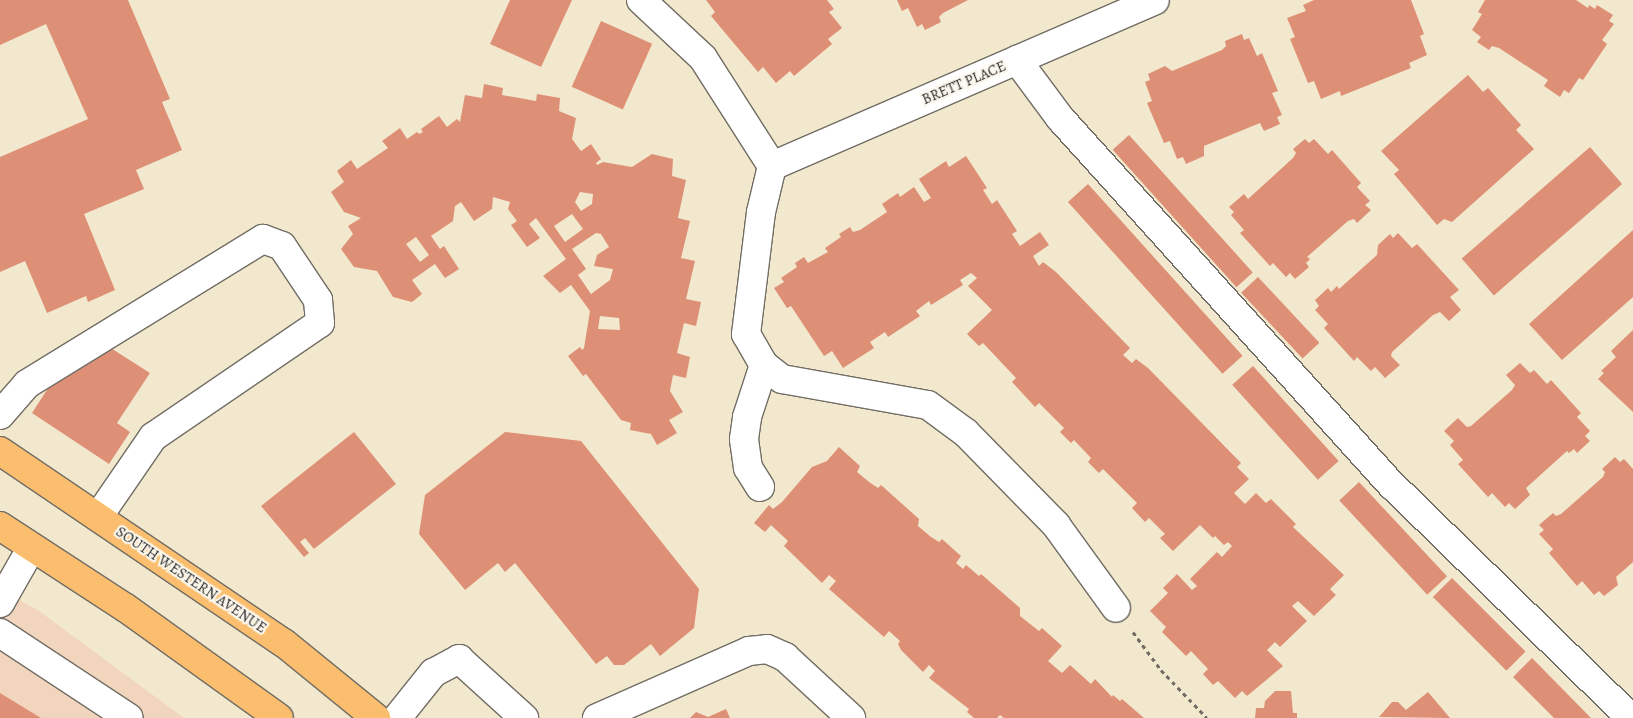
<!DOCTYPE html>
<html>
<head>
<meta charset="utf-8">
<style>
  body { margin:0 }
  #map { position:relative; width:1633px; height:718px; overflow:hidden; background:#f2e8ce; font-family:Alegreya,serif }
  div>[style] { position:absolute }
  .built>* { inset:0; background:#f1d5bd }
  .building>* { inset:0; background:#de9076; transform-origin:0 0 }
  .path>* { height:3px; margin-top:-1.5px; transform-origin:0; background:repeating-linear-gradient(90deg,#716d64 0 4px,transparent 0 8px) }
  .roads { filter:drop-shadow(1px 0 #716d64) drop-shadow(-1px 0 #716d64) drop-shadow(0 1px #716d64) drop-shadow(0 -1px #716d64) }
  .minor>* { height:28px; margin:-14px; padding:0 14px; transform-origin:14px; border-radius:14px; background:#fff }
  .major>* { height:28px; margin:-14px; padding:0 14px; transform-origin:14px; border-radius:14px; background:#fbbd6e }
  span { translate:-50% -50%; white-space:nowrap; text-align:center; line-height:1.15; -webkit-text-stroke:4.5px #fbf7ec; paint-order:stroke }
  .street-label { font-size:15px; color:#2b2b2b }
</style>
</head>
<body>
<div id="map">
  <div class="built">
    <i style="clip-path:polygon(0 589px,39px 611px,184px 718px,0 718px)"></i>
  </div>
  <div class="building">
    <i style="clip-path:polygon(0 0,128px 0,170px 99px,162px 102px,182px 150px,136px 170px,144px 189px,84px 214px,115px 290px,88px 302px,86px 296px,47px 313px,25px 261px,0 272px,0 157px,88px 119px,46px 24px,0 45px)"></i>
    <i style="clip-path:polygon(510px 0,572px 0,541px 67px,490px 44px)"></i>
    <i style="clip-path:polygon(706px 0,827px 0,834px 9px,829px 12px,842px 28px,828px 39px,832px 44px,794px 76px,790px 71px,776px 83px,763px 67px,758px 72px,711px 16px,715px 12px)"></i>
    <i style="clip-path:polygon(897px 0,968px 0,943px 13px,939px 17px,941px 22px,925px 30px,922px 24px,917px 27px,908px 8px,902px 11px)"></i>
    <i style="clip-path:polygon(1314px 0,1411px 0,1424px 34px,1420px 36px,1427px 55px,1409px 63px,1411px 68px,1341px 96px,1340px 91px,1321px 99px,1314px 81px,1308px 83px,1290px 39px,1295px 37px,1287px 18px,1306px 11px,1303px 5px)"></i>
    <i style="clip-path:polygon(1485px 0,1576px 0,1588px 8px,1589px 5px,1595px 9px,1597px 5px,1613px 15px,1609px 21px,1614px 24px,1602px 40px,1607px 44px,1583px 80px,1579px 78px,1569px 93px,1564px 90px,1560px 97px,1544px 86px,1548px 80px,1499px 48px,1492px 46px,1489px 50px,1477px 42px,1481px 37px,1472px 30px,1482px 14px,1478px 12px)"></i>
    <i style="left:601px;top:21px;width:56px;height:72px;rotate:24deg"></i>
    <i style="clip-path:polygon(1242px 34px,1244px 40px,1249px 38px,1257px 56px,1262px 53px,1278px 91px,1272px 93px,1282px 115px,1277px 117px,1280px 124px,1264px 131px,1260px 123px,1204px 146px,1204px 156px,1186px 164px,1183px 157px,1177px 159px,1170px 141px,1164px 143px,1147px 103px,1152px 101px,1145px 82px,1150px 80px,1148px 74px,1165px 66px,1172px 71px,1222px 50px,1226px 46px,1225px 41px)"></i>
    <i style="clip-path:polygon(1468px 75px,1483px 92px,1488px 88px,1521px 125px,1516px 130px,1534px 149px,1452px 222px,1444px 219px,1437px 225px,1394px 174px,1399px 170px,1381px 151px)"></i>
    <i style="clip-path:polygon(evenodd,484px 84px,503px 88px,502px 95px,536px 101px,537px 94px,560px 98px,559px 111px,576px 118px,572px 139px,581px 151px,591px 144px,601px 159px,596px 163px,597px 165px,603px 162px,632px 167px,652px 154px,673px 159px,672px 176px,686px 180px,678px 218px,690px 221px,681px 258px,695px 261px,686px 299px,701px 302px,696px 326px,684px 323px,677px 353px,690px 357px,686px 378px,673px 375px,670px 391px,683px 412px,669px 420px,677px 433px,657px 445px,651px 434px,630px 430px,631px 423px,621px 420px,586px 374px,583px 376px,568px 356px,580px 347px,582px 350px,584px 348px,590px 311px,571px 285px,560px 293px,543px 276px,566px 259px,536px 218px,529px 224px,540px 238px,527px 247px,511px 225px,517px 221px,508px 209px,510px 202px,493px 197px,492px 209px,474px 221px,461px 202px,455px 206px,453px 221px,431px 236px,440px 249px,444px 246px,459px 269px,445px 278px,435px 264px,412px 280px,422px 294px,412px 302px,393px 297px,377px 271px,354px 267px,341px 249px,353px 234px,348px 226px,361px 218px,344px 212px,331px 192px,344px 182px,337px 171px,351px 160px,357px 169px,388px 148px,382px 141px,400px 128px,407px 139px,417px 132px,419px 134px,423px 132px,421px 129px,439px 116px,447px 127px,457px 119px,460px 122px,465px 95px,482px 98px,484px 84px,580px 192px,593px 194px,592px 204px,581px 211px,575px 202px,580px 192px,484px 84px,572px 214px,583px 229px,565px 242px,554px 226px,572px 214px,484px 84px,596px 233px,601px 234px,609px 247px,597px 255px,594px 266px,613px 269px,610px 280px,591px 294px,578px 275px,586px 269px,572px 249px,596px 233px,484px 84px,416px 237px,429px 255px,420px 262px,406px 244px,416px 237px,484px 84px,600px 316px,619px 318px,620px 330px,598px 329px,600px 316px)"></i>
    <i style="left:1129px;top:135px;width:185px;height:22px;rotate:48deg"></i>
    <i style="clip-path:polygon(1305px 139px,1309px 143px,1314px 139px,1328px 154px,1332px 150px,1361px 183px,1357px 187px,1370px 201px,1365px 205px,1371px 210px,1357px 223px,1354px 219px,1348px 221px,1307px 257px,1310px 259px,1306px 263px,1309px 267px,1295px 279px,1290px 273px,1286px 277px,1273px 263px,1270px 266px,1240px 233px,1244px 230px,1231px 215px,1234px 212px,1229px 207px,1244px 194px,1248px 199px,1293px 158px,1296px 153px,1293px 149px)"></i>
    <i style="left:1590px;top:147px;width:49px;height:170px;rotate:49deg"></i>
    <i style="clip-path:polygon(966px 156px,987px 188px,983px 190px,992px 204px,997px 200px,1017px 231px,1012px 234px,1020px 246px,1040px 232px,1049px 245px,1033px 256px,1039px 266px,1043px 262px,1056px 272px,1130px 348px,1123px 355px,1132px 363px,1136px 359px,1148px 368px,1241px 463px,1237px 467px,1249px 479px,1234px 493px,1245px 504px,1256px 493px,1266px 503px,1271px 499px,1296px 524px,1293px 527px,1344px 575px,1330px 589px,1336px 595px,1314px 616px,1298px 601px,1292px 606px,1307px 621px,1280px 647px,1275px 642px,1267px 650px,1283px 666px,1247px 696px,1242px 691px,1235px 698px,1218px 681px,1213px 685px,1203px 674px,1208px 669px,1191px 651px,1186px 656px,1162px 632px,1166px 627px,1150px 611px,1168px 593px,1163px 588px,1177px 574px,1192px 590px,1197px 586px,1190px 579px,1217px 552px,1222px 557px,1232px 546px,1228px 542px,1224px 545px,1215px 536px,1213px 538px,1200px 525px,1173px 551px,1160px 538px,1165px 534px,1149px 518px,1145px 522px,1132px 508px,1137px 503px,1103px 469px,1099px 473px,1088px 462px,1091px 458px,1074px 440px,1071px 443px,1060px 432px,1064px 428px,1039px 403px,1035px 407px,1012px 382px,1016px 378px,983px 343px,979px 346px,967px 334px,992px 310px,968px 286px,977px 278px,971px 273px,960px 280px,963px 285px,931px 305px,929px 301px,916px 311px,920px 316px,888px 337px,885px 332px,870px 342px,874px 348px,843px 368px,832px 351px,824px 356px,791px 306px,787px 308px,774px 288px,784px 282px,781px 278px,797px 267px,795px 263px,804px 257px,808px 263px,828px 252px,825px 248px,841px 237px,839px 234px,850px 227px,853px 232px,860px 230px,887px 212px,882px 204px,898px 193px,900px 197px,914px 187px,924px 202px,931px 198px,919px 179px,946px 161px,949px 167px)"></i>
    <i style="left:1088px;top:184px;width:231px;height:27px;rotate:48deg"></i>
    <i style="clip-path:polygon(1633px 230px,1633px 297px,1562px 360px,1529px 324px)"></i>
    <i style="clip-path:polygon(1398px 233px,1412px 248px,1417px 244px,1459px 290px,1450px 297px,1461px 310px,1449px 321px,1440px 312px,1433px 315px,1392px 352px,1391px 356px,1400px 365px,1385px 378px,1375px 367px,1371px 371px,1357px 357px,1354px 361px,1324px 328px,1328px 324px,1315px 310px,1319px 306px,1315px 300px,1328px 288px,1331px 292px,1337px 286px,1339px 289px,1377px 255px,1378px 245px,1390px 234px,1393px 238px)"></i>
    <i style="left:1258px;top:277px;width:90px;height:23px;rotate:47deg"></i>
    <i style="clip-path:polygon(1633px 330px,1633px 412px,1598px 379px,1604px 373px,1601px 371px,1616px 357px,1611px 351px)"></i>
    <i style="clip-path:polygon(106px 345px,150px 373px,117px 423px,130px 432px,109px 464px,32px 413px,54px 379px)"></i>
    <i style="clip-path:polygon(1520px 363px,1530px 373px,1534px 370px,1547px 384px,1551px 380px,1581px 413px,1577px 417px,1590px 431px,1585px 436px,1590px 441px,1577px 453px,1574px 449px,1569px 453px,1567px 451px,1526px 488px,1530px 495px,1515px 509px,1509px 503px,1505px 507px,1492px 493px,1488px 497px,1458px 464px,1463px 460px,1450px 445px,1454px 441px,1444px 431px,1458px 418px,1467px 427px,1471px 426px,1512px 390px,1515px 385px,1506px 375px)"></i>
    <i style="left:1253px;top:366px;width:128px;height:28px;rotate:48deg"></i>
    <i style="clip-path:polygon(354px 432px,396px 484px,314px 549px,305px 538px,300px 542px,309px 553px,304px 557px,261px 506px)"></i>
    <i style="clip-path:polygon(505px 432px,581px 441px,699px 589px,694px 628px,660px 656px,651px 644px,624px 665px,614px 665px,607px 656px,596px 664px,515px 563px,505px 572px,498px 563px,465px 590px,419px 534px,425px 495px)"></i>
    <i style="clip-path:polygon(839px 447px,860px 466px,857px 472px,869px 482px,878px 488px,881px 485px,919px 519px,918px 526px,931px 537px,939px 542px,942px 539px,961px 556px,956px 563px,963px 569px,966px 565px,979px 576px,981px 574px,1020px 608px,1020px 616px,1039px 631px,1042px 628px,1062px 646px,1048px 661px,1062px 673px,1070px 665px,1091px 684px,1095px 679px,1112px 697px,1113px 695px,1120px 701px,1122px 699px,1144px 718px,1004px 718px,1000px 715px,997px 718px,974px 718px,967px 712px,969px 709px,929px 678px,935px 671px,929px 665px,923px 672px,901px 650px,898px 644px,900px 641px,889px 631px,884px 637px,829px 589px,836px 581px,829px 575px,822px 583px,784px 546px,788px 541px,771px 525px,765px 532px,754px 523px,769px 505px,773px 509px,782px 502px,812px 467px,827px 461px)"></i>
    <i style="clip-path:polygon(1615px 457px,1620px 462px,1624px 459px,1633px 469px,1633px 562px,1616px 577px,1618px 585px,1604px 596px,1599px 591px,1594px 595px,1582px 581px,1577px 586px,1549px 553px,1553px 549px,1539px 534px,1544px 530px,1539px 525px,1553px 513px,1556px 516px,1561px 514px,1603px 477px,1605px 472px,1602px 469px)"></i>
    <i style="left:1359px;top:482px;width:129px;height:27px;rotate:47deg"></i>
    <i style="left:1452px;top:578px;width:104px;height:27px;rotate:45deg"></i>
    <i style="clip-path:polygon(1532px 658px,1591px 718px,1554px 718px,1513px 677px)"></i>
    <i style="clip-path:polygon(1275px 691px,1291px 691px,1293px 713px,1297px 713px,1297px 718px,1255px 718px,1256px 708px,1264px 708px,1265px 701px)"></i>
    <i style="clip-path:polygon(1428px 692px,1450px 718px,1379px 717px,1392px 702px,1398px 702px,1406px 710px)"></i>
    <i style="clip-path:polygon(0 693px,41px 718px,0 718px)"></i>
    <i style="clip-path:polygon(726px 709px,730px 718px,690px 718px,696px 712px,708px 717px)"></i>
  </div>
  <div class="path">
    <i style="left:1133px;top:632px;width:47px;rotate:53.6deg"></i>
    <i style="left:1161px;top:670px;width:66px;rotate:46.2deg"></i>
  </div>
  <div class="roads">
    <div class="minor">
      <i style="left:641px;top:0;width:85px;rotate:43.1deg"></i>
      <i style="left:703px;top:58px;width:128px;rotate:57.4deg"></i>
      <i style="left:772px;top:166px;width:47px;rotate:103.4deg"></i>
      <i style="left:761px;top:212px;width:123px;rotate:97deg"></i>
      <i style="left:746px;top:334px;width:36px;rotate:60deg"></i>
      <i style="left:764px;top:365px;width:23px;rotate:38deg"></i>
      <i style="left:782px;top:379px;width:148px;rotate:10.1deg"></i>
      <i style="left:928px;top:405px;width:47px;rotate:36.4deg"></i>
      <i style="left:966px;top:433px;width:129px;rotate:45.6deg"></i>
      <i style="left:1056px;top:525px;width:102px;rotate:54.1deg"></i>
      <i style="left:1017px;top:60px;width:72px;rotate:53.4deg"></i>
      <i style="left:1060px;top:118px;width:496px;rotate:47.9deg"></i>
      <i style="left:1393px;top:486px;width:332px;rotate:44.3deg"></i>
      <i style="left:772px;top:166px;width:417px;rotate:-23.4deg"></i>
      <i style="left:0;top:415px;width:41px;rotate:-48.9deg"></i>
      <i style="left:27px;top:384px;width:277px;rotate:-31.6deg"></i>
      <i style="left:263px;top:239px;width:20px;rotate:20deg"></i>
      <i style="left:282px;top:246px;width:65px;rotate:56.3deg"></i>
      <i style="left:318px;top:300px;width:23px;rotate:85deg"></i>
      <i style="left:320px;top:323px;width:202px;rotate:145.7deg"></i>
      <i style="left:153px;top:437px;width:97px;rotate:124.5deg"></i>
      <i style="left:760px;top:487px;width:22px;rotate:-122deg"></i>
      <i style="left:748px;top:468px;width:29px;rotate:-98deg"></i>
      <i style="left:744px;top:439px;width:22px;rotate:-82deg"></i>
      <i style="left:747px;top:417px;width:55px;rotate:-71.9deg"></i>
      <i style="left:0;top:603px;width:64px;rotate:-60.3deg"></i>
      <i style="left:0;top:633px;width:154px;rotate:33.4deg"></i>
      <i style="left:397px;top:718px;width:58px;rotate:-51.3deg"></i>
      <i style="left:433px;top:673px;width:30px;rotate:-28deg"></i>
      <i style="left:459px;top:659px;width:88px;rotate:42.2deg"></i>
      <i style="left:597px;top:718px;width:166px;rotate:-23.8deg"></i>
      <i style="left:749px;top:651px;width:18px;rotate:-6deg"></i>
      <i style="left:767px;top:649px;width:20px;rotate:24deg"></i>
      <i style="left:785px;top:657px;width:90px;rotate:42.7deg"></i>
    </div>
    <div class="major">
      <i style="left:0;top:451px;width:343px;rotate:34.1deg"></i>
      <i style="left:284px;top:643px;width:119px;rotate:39.2deg"></i>
      <i style="left:0;top:526px;width:150px;rotate:33.1deg"></i>
      <i style="left:126px;top:608px;width:188px;rotate:35.7deg"></i>
    </div>
  </div>
  <div class="street-label">
    <span style="left:964px;top:83px;rotate:-23deg">BRETT PLACE</span>
    <span style="left:191px;top:580px;rotate:34deg">SOUTH WESTERN AVENUE</span>
  </div>
</div>
</body>
</html>
